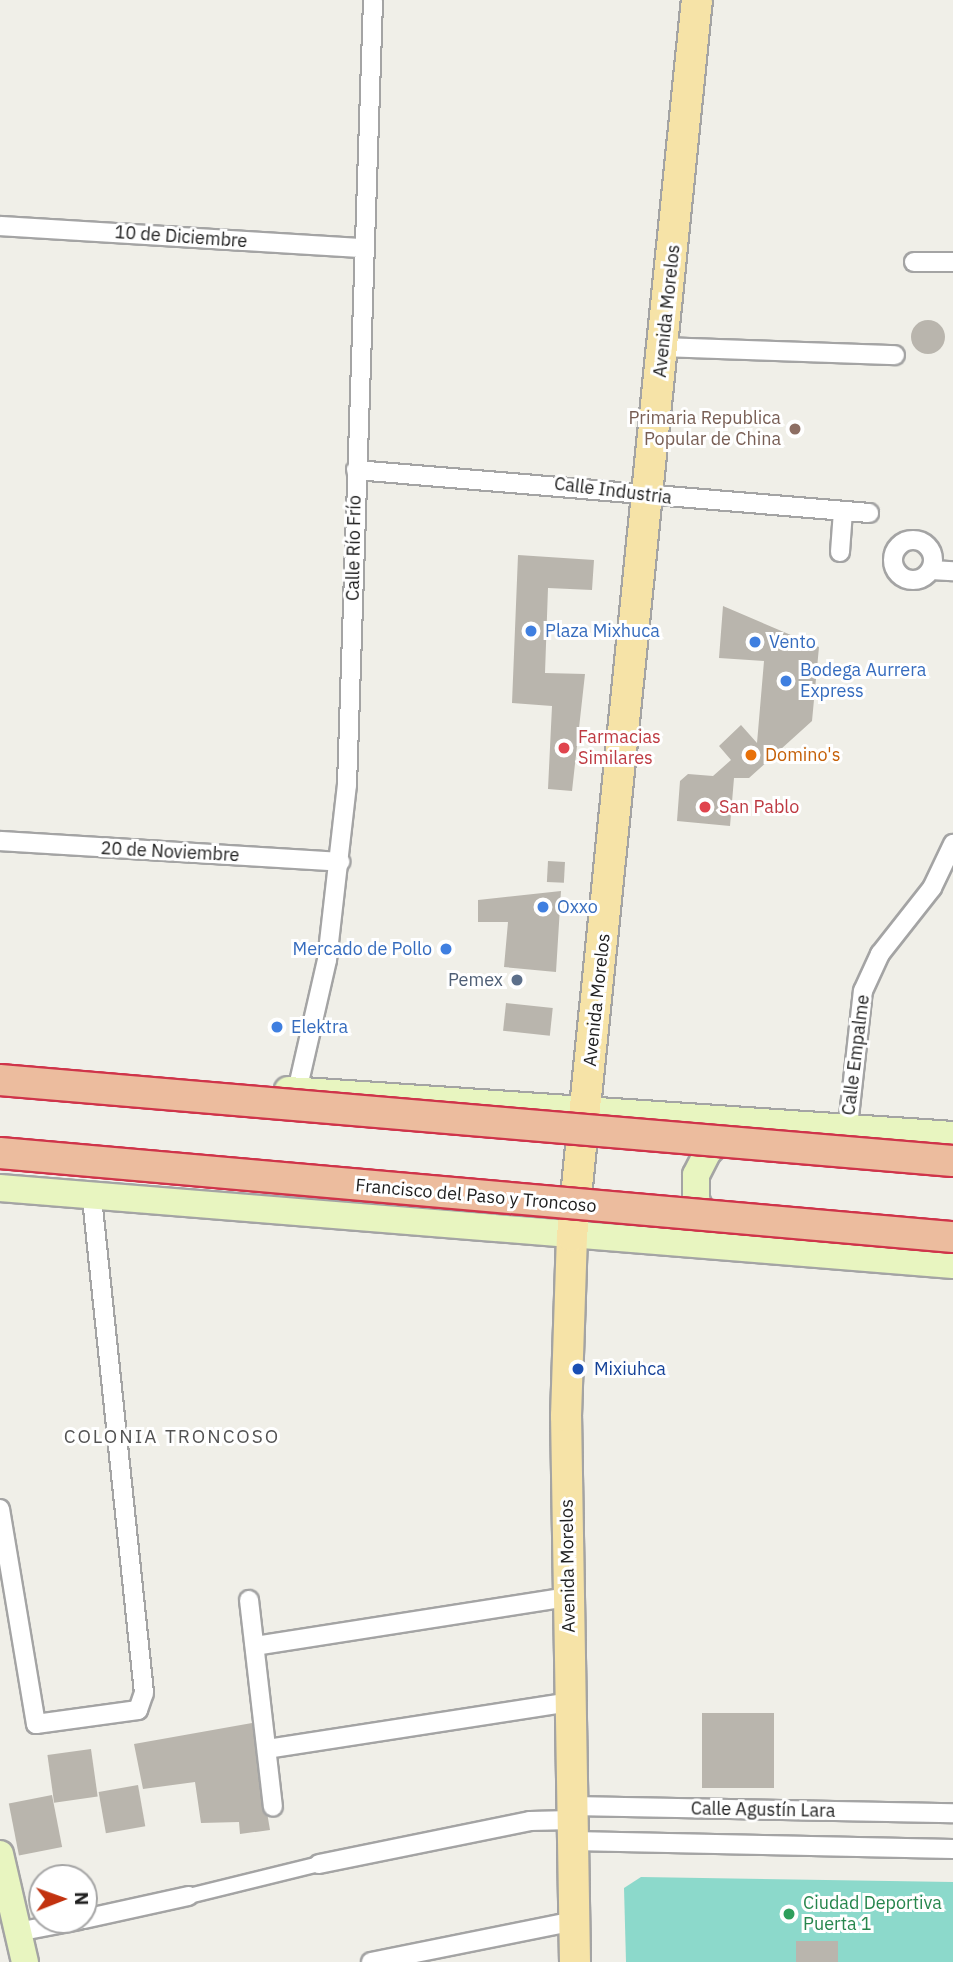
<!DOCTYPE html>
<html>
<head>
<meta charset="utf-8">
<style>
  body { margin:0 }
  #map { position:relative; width:953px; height:1962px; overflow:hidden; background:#f0efe8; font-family:"IBM Plex Sans",sans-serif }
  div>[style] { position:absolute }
  .pitch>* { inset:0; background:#8cd9cb }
  .building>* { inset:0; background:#b9b5ad; transform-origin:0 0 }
  .round { border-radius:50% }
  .roads { filter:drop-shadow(2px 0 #a4a4a4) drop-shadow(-2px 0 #a4a4a4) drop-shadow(0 2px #a4a4a4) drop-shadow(0 -2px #a4a4a4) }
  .pedestrian>* { height:14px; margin:-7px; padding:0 7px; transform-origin:7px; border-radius:7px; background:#fff }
  .minor>* { height:18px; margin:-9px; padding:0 9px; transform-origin:9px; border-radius:9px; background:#fff }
  .minor>.ring { margin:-9px; padding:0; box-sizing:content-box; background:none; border:18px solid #fff; border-radius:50% }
  .secondary>* { height:26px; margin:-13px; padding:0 13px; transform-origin:13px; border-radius:13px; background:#e8f5c0 }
  .primary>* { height:30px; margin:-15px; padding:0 15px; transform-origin:15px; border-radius:15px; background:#f6e3a7 }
  .bridges { filter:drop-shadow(2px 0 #cf344a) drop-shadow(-2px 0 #cf344a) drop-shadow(0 2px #cf344a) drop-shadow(0 -2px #cf344a) }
  .trunk-bridge>* { height:30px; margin:-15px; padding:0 15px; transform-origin:15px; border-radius:15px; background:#ecbc9e }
  .dots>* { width:19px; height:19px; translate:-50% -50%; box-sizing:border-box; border:4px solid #fff; border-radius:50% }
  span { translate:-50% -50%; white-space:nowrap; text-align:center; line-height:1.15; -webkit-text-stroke:6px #fff; paint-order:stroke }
  .street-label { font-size:18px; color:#202020 }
  .education-label { font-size:18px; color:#785e54 }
  .right { translate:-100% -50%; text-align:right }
  .shop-label { font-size:18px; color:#366cbe }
  .left { translate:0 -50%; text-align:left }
  .health-label { font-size:18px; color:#be3a42 }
  .food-label { font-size:18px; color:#c56008 }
  .service-label { font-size:18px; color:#4e5e75 }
  .transit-label { font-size:18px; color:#164399 }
  .leisure-label { font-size:18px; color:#27864d }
  .neighbourhood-label { font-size:19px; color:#535353; letter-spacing:2px }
  .north { position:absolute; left:28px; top:1864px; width:70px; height:70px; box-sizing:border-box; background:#fff; border:2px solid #a6a6a6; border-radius:50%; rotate:89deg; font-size:19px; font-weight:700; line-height:28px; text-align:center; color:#202020 }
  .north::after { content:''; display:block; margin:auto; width:24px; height:32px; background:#c2320f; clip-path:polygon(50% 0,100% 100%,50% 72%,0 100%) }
</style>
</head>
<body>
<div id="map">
  <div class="pitch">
    <i style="clip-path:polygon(641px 1877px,953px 1882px,953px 1962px,626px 1962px,624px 1888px)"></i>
  </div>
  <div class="building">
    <i class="round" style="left:911px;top:320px;width:34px;height:34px"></i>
    <i style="clip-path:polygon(518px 555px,594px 560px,592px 590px,548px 588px,545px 673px,585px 674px,572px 791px,548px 789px,552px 706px,512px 703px)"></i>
    <i style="clip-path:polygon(723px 606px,819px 647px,812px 721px,749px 778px,734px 778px,730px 826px,677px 821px,680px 781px,688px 774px,713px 776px,731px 760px,719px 746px,741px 725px,757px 743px,764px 661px,719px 658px)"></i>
    <i style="left:548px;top:861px;width:17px;height:21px;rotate:3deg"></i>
    <i style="clip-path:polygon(561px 891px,556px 972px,504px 967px,508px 922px,478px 922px,478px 900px)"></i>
    <i style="left:506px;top:1003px;width:47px;height:28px;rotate:6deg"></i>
    <i style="left:702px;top:1713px;width:72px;height:75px"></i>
    <i style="clip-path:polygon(252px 1723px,270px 1830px,240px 1834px,239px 1822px,201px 1823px,195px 1782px,143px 1789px,134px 1744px)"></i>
    <i style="left:91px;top:1749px;width:48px;height:44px;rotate:82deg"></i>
    <i style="left:138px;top:1785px;width:42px;height:40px;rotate:80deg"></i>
    <i style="left:52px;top:1795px;width:53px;height:44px;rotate:79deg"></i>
    <i style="left:796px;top:1941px;width:42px;height:21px"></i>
  </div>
  <div class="roads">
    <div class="pedestrian">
      <i style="left:189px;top:1896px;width:134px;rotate:-13.8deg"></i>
    </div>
    <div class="minor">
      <i style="left:0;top:226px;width:364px;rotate:3.5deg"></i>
      <i style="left:914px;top:262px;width:39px"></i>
      <i style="left:663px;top:347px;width:232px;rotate:2deg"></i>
      <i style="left:356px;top:470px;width:515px;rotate:4.79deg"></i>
      <i class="ring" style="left:893px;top:540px;width:22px;height:22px"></i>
      <i style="left:840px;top:552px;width:41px;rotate:-85.8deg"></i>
      <i style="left:931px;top:570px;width:22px;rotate:3deg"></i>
      <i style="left:0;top:841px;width:341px;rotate:3.5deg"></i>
      <i style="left:297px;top:1091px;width:134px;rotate:-77.1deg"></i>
      <i style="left:327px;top:960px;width:176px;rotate:-83.5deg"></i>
      <i style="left:347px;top:785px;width:785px;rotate:-88.1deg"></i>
      <i style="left:848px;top:1126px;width:136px;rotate:-83.7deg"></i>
      <i style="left:863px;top:991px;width:41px;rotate:-65.3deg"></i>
      <i style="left:880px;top:954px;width:84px;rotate:-51.8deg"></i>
      <i style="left:932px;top:888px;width:49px;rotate:-64.5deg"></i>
      <i style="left:0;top:1509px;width:218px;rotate:80.5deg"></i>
      <i style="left:36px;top:1724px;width:103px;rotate:-7.8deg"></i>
      <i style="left:138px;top:1710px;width:18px;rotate:-71deg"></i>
      <i style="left:144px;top:1693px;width:498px;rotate:-96deg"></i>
      <i style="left:249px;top:1600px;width:208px;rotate:83.4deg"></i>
      <i style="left:255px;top:1646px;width:318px;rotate:-8.9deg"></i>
      <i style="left:267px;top:1749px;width:307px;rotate:-8.8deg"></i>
      <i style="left:572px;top:1806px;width:381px;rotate:1.1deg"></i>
      <i style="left:573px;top:1841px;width:380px;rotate:1.2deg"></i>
      <i style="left:319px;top:1864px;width:215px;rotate:-11.5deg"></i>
      <i style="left:530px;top:1821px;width:42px;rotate:-1.4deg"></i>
      <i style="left:84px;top:1919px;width:107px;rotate:-12.4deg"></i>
      <i style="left:17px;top:1932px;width:64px;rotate:-10.8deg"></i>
      <i style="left:371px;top:1962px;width:207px;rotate:-11.4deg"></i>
    </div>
    <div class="secondary">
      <i style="left:288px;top:1090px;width:667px;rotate:3.87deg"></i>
      <i style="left:0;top:1188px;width:956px;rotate:4.62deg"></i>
      <i style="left:710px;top:1231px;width:34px;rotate:-114deg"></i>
      <i style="left:696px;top:1200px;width:25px;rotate:-90deg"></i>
      <i style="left:696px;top:1175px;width:25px;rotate:-63deg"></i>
      <i style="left:707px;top:1153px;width:32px;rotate:-44deg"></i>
      <i style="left:0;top:1854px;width:111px;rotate:77deg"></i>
    </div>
    <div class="primary">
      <i style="left:575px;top:1962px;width:546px;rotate:-90.94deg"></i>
      <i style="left:566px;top:1416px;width:180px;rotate:-88.1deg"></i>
      <i style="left:572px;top:1236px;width:1242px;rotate:-84.23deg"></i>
    </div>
  </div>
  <div class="bridges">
    <div class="trunk-bridge">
      <i style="left:0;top:1080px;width:956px;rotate:4.86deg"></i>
      <i style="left:0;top:1153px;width:957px;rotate:5.04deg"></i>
    </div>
  </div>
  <div class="dots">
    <i style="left:795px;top:429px;background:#8d6e63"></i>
    <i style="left:531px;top:631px;background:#3f7fe0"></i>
    <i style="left:755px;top:642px;background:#3f7fe0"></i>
    <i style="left:786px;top:681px;background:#3f7fe0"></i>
    <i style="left:564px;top:748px;background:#e0444e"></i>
    <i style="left:751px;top:755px;background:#e8710a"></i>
    <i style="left:705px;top:807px;background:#e0444e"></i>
    <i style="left:543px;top:907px;background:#3f7fe0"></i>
    <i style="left:446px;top:949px;background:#3f7fe0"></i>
    <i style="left:517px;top:980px;background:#5c6f8a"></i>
    <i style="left:277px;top:1027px;background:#3f7fe0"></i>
    <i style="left:578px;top:1369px;background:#1a4fb4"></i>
    <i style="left:789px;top:1914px;background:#2e9e5b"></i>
  </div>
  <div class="street-label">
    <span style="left:181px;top:237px;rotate:4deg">10 de Diciembre</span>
    <span style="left:667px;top:311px;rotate:-84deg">Avenida Morelos</span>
    <span style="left:613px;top:491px;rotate:7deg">Calle Industria</span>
    <span style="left:354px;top:548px;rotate:-89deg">Calle Río Frío</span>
    <span style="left:170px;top:852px;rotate:3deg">20 de Noviembre</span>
    <span style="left:597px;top:1000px;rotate:-84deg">Avenida Morelos</span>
    <span style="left:856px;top:1055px;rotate:-83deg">Calle Empalme</span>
    <span style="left:476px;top:1196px;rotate:5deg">Francisco del Paso y Troncoso</span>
    <span style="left:568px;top:1566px;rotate:-91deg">Avenida Morelos</span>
    <span style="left:763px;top:1810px;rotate:1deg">Calle Agustín Lara</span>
  </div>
  <div class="education-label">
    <span class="right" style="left:781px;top:429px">Primaria Republica<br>Popular de China</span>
  </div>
  <div class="shop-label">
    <span class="left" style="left:545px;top:631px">Plaza Mixhuca</span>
    <span class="left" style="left:769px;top:642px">Vento</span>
    <span class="left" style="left:800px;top:681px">Bodega Aurrera<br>Express</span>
    <span class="left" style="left:557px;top:907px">Oxxo</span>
    <span class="right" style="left:432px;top:949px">Mercado de Pollo</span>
    <span class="left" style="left:291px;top:1027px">Elektra</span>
  </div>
  <div class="health-label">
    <span class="left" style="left:578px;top:748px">Farmacias<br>Similares</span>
    <span class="left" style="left:719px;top:807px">San Pablo</span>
  </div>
  <div class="food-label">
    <span class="left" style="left:765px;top:755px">Domino's</span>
  </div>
  <div class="service-label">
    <span class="right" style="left:503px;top:980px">Pemex</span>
  </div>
  <div class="transit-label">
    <span class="left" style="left:594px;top:1369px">Mixiuhca</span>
  </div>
  <div class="leisure-label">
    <span class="left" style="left:803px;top:1914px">Ciudad Deportiva<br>Puerta 1</span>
  </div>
  <div class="neighbourhood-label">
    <span style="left:172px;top:1437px">COLONIA TRONCOSO</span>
  </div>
  <div class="north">N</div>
</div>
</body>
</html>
